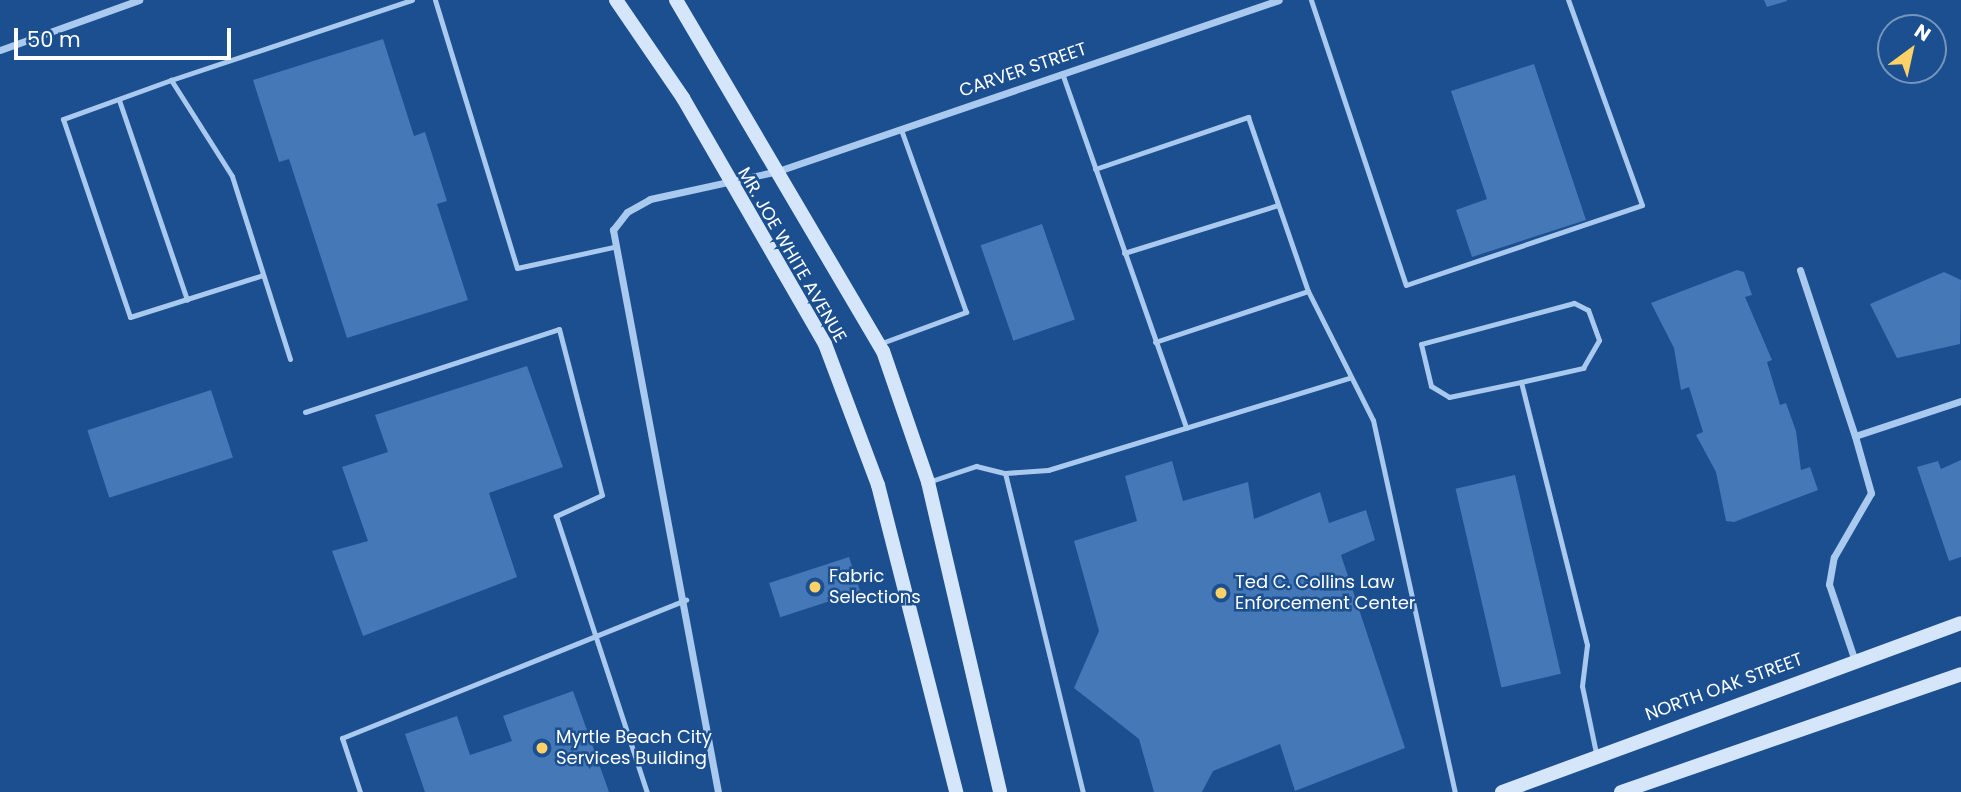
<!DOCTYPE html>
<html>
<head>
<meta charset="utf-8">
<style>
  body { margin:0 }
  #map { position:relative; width:1961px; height:792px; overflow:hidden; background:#1b4f8f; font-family:Poppins,sans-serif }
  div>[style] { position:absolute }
  .building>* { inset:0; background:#4478b7; transform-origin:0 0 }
  .lane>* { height:5px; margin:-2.5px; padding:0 2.5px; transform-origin:2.5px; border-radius:2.5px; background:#a9c9ee }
  .street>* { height:7px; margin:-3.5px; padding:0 3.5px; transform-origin:3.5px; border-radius:3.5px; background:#a9c9ee }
  .secondary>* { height:14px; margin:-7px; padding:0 7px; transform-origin:7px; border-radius:7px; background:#d6e6fa }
  .dots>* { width:19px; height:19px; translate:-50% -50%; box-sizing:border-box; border:4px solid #1b4f8f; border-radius:50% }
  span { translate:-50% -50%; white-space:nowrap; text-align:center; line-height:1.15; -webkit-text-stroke:5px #1b4f8f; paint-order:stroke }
  .street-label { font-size:18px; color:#fff }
  .poi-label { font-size:18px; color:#fff }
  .left { translate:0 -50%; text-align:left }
  .north { position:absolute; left:1877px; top:14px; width:70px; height:70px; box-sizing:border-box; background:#1b4f8f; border:2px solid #7695bc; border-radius:50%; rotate:33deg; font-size:19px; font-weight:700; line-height:28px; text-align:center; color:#fff }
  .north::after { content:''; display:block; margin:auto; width:24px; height:32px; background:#ffd166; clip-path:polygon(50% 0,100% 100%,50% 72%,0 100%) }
  .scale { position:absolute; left:14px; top:28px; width:217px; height:32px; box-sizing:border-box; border:4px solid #fff; border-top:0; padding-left:9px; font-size:21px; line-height:24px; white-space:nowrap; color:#fff; -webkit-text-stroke:5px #1b4f8f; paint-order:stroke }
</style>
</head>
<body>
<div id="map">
  <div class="building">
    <i style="clip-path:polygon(1764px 0,1787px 0,1787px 1px,1767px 7px)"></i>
    <i style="clip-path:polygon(383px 39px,414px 136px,425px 132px,447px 201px,437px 204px,468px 300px,347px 338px,289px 159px,279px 162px,253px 80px)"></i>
    <i style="clip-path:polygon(1534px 64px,1586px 220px,1472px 257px,1456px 210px,1487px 199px,1451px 91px)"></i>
    <i style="left:1042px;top:224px;width:101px;height:65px;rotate:71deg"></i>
    <i style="clip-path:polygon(1737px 270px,1744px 272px,1752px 295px,1745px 297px,1772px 360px,1767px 362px,1780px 405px,1786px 403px,1796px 431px,1801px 470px,1810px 467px,1818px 490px,1734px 522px,1726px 521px,1716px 472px,1696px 435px,1703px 432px,1689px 387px,1681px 390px,1674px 348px,1651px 303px)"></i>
    <i style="clip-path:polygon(1944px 272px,1961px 280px,1960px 344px,1897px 358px,1870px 304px)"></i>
    <i style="clip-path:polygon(527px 366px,563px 467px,489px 493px,517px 577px,363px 636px,332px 551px,368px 541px,342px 467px,388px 452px,375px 415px)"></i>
    <i style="left:211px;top:390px;width:71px;height:130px;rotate:72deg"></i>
    <i style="clip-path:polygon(1961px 460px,1961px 557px,1949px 561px,1917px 467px,1938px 461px,1941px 469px)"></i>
    <i style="clip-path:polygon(1172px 461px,1183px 501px,1248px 482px,1254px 519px,1320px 492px,1329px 523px,1366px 510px,1375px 540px,1341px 555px,1405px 748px,1295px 791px,1280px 744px,1213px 771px,1202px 792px,1154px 792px,1139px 739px,1074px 688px,1099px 631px,1074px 541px,1137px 521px,1125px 476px)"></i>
    <i style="left:1515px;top:475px;width:204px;height:61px;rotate:77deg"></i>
    <i style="left:849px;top:557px;width:36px;height:84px;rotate:72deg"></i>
    <i style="clip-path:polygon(573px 691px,609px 792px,425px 792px,405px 734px,457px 716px,470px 755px,512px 741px,503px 716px)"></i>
  </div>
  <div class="lane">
    <i style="left:435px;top:0;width:280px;rotate:73deg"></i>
    <i style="left:517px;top:268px;width:98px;rotate:-12.3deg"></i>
    <i style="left:1311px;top:0;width:300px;rotate:71.6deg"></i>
    <i style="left:1406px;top:285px;width:249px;rotate:-18.7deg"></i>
    <i style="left:1642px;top:205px;width:218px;rotate:-109.8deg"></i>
    <i style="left:1062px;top:73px;width:376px;rotate:70.7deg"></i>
    <i style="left:171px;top:80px;width:115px;rotate:160.1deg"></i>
    <i style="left:63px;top:119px;width:209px;rotate:71.3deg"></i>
    <i style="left:130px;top:317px;width:139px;rotate:-17.5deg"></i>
    <i style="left:119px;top:100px;width:211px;rotate:71.2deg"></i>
    <i style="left:1095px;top:169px;width:162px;rotate:-18.8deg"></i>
    <i style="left:1248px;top:117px;width:184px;rotate:71deg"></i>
    <i style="left:1308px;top:291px;width:144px;rotate:63.3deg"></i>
    <i style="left:1373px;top:420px;width:381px;rotate:77.6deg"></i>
    <i style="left:1124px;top:253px;width:161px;rotate:-17.3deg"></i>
    <i style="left:1155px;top:342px;width:161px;rotate:-18.4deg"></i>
    <i style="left:879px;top:344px;width:93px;rotate:-20.2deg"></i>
    <i style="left:966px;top:312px;width:194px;rotate:-109.6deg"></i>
    <i style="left:290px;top:359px;width:192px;rotate:-107.6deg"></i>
    <i style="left:232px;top:176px;width:114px;rotate:-122.4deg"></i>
    <i style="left:171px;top:80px;width:254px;rotate:-18.4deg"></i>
    <i style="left:1521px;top:382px;width:64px;rotate:-12.7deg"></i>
    <i style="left:1583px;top:368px;width:32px;rotate:-60deg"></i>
    <i style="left:1599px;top:340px;width:32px;rotate:-110deg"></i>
    <i style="left:1588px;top:310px;width:16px;rotate:-153deg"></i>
    <i style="left:1574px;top:303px;width:158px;rotate:165deg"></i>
    <i style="left:1421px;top:344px;width:43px;rotate:76.6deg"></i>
    <i style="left:1431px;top:386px;width:21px;rotate:31deg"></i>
    <i style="left:1449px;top:397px;width:74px;rotate:-11.8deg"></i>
    <i style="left:1521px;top:382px;width:271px;rotate:75.9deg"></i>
    <i style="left:1587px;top:645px;width:41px;rotate:97deg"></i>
    <i style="left:1582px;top:686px;width:68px;rotate:78.2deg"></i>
    <i style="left:305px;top:412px;width:267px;rotate:-18.1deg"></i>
    <i style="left:559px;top:329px;width:171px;rotate:75.5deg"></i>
    <i style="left:602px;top:495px;width:51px;rotate:155.5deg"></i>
    <i style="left:556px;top:516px;width:291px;rotate:71.8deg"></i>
    <i style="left:1005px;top:473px;width:328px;rotate:76.3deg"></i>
    <i style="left:928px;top:482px;width:51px;rotate:-18.4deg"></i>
    <i style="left:976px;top:466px;width:30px;rotate:14deg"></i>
    <i style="left:1005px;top:473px;width:43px;rotate:-4deg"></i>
    <i style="left:1048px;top:470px;width:315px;rotate:-17deg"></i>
    <i style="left:360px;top:792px;width:57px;rotate:-108.4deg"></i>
    <i style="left:342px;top:738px;width:371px;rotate:-21.9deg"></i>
  </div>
  <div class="street">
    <i style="left:0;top:50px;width:148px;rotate:-19.8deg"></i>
    <i style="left:1800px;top:270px;width:175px;rotate:71.7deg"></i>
    <i style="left:1855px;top:661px;width:81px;rotate:-108.7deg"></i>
    <i style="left:1829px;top:584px;width:27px;rotate:-80deg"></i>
    <i style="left:1834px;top:557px;width:74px;rotate:-60deg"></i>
    <i style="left:1871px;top:493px;width:59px;rotate:-105.7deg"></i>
    <i style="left:1855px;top:436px;width:112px;rotate:-18.3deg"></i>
    <i style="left:718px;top:792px;width:572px;rotate:-100.58deg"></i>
    <i style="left:613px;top:230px;width:23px;rotate:-52deg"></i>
    <i style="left:627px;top:212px;width:26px;rotate:-29deg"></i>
    <i style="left:650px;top:199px;width:131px;rotate:-12.3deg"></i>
    <i style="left:778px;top:171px;width:529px;rotate:-18.85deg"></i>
  </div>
  <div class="secondary">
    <i style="left:616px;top:0;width:119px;rotate:55.6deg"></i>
    <i style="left:683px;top:98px;width:284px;rotate:60deg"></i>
    <i style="left:825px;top:344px;width:151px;rotate:69.4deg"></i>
    <i style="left:878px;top:485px;width:317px;rotate:75.7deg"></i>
    <i style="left:676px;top:0;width:407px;rotate:59.5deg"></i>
    <i style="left:883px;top:351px;width:139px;rotate:71deg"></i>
    <i style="left:928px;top:482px;width:318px;rotate:76.9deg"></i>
    <i style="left:1502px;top:792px;width:489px;rotate:-20.2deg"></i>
    <i style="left:1621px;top:792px;width:360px;rotate:-19.1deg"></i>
  </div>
  <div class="dots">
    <i style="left:815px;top:587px;background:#ffd166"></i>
    <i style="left:1221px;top:593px;background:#ffd166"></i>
    <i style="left:542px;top:748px;background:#ffd166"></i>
  </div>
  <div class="street-label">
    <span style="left:1023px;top:70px;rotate:-19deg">CARVER STREET</span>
    <span style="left:792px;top:255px;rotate:60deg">MR. JOE WHITE AVENUE</span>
    <span style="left:1724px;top:687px;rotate:-20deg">NORTH OAK STREET</span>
  </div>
  <div class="poi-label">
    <span class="left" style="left:829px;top:587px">Fabric<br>Selections</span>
    <span class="left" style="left:1235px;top:593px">Ted C. Collins Law<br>Enforcement Center</span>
    <span class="left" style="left:556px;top:748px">Myrtle Beach City<br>Services Building</span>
  </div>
  <div class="north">N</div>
  <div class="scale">50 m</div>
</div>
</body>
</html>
